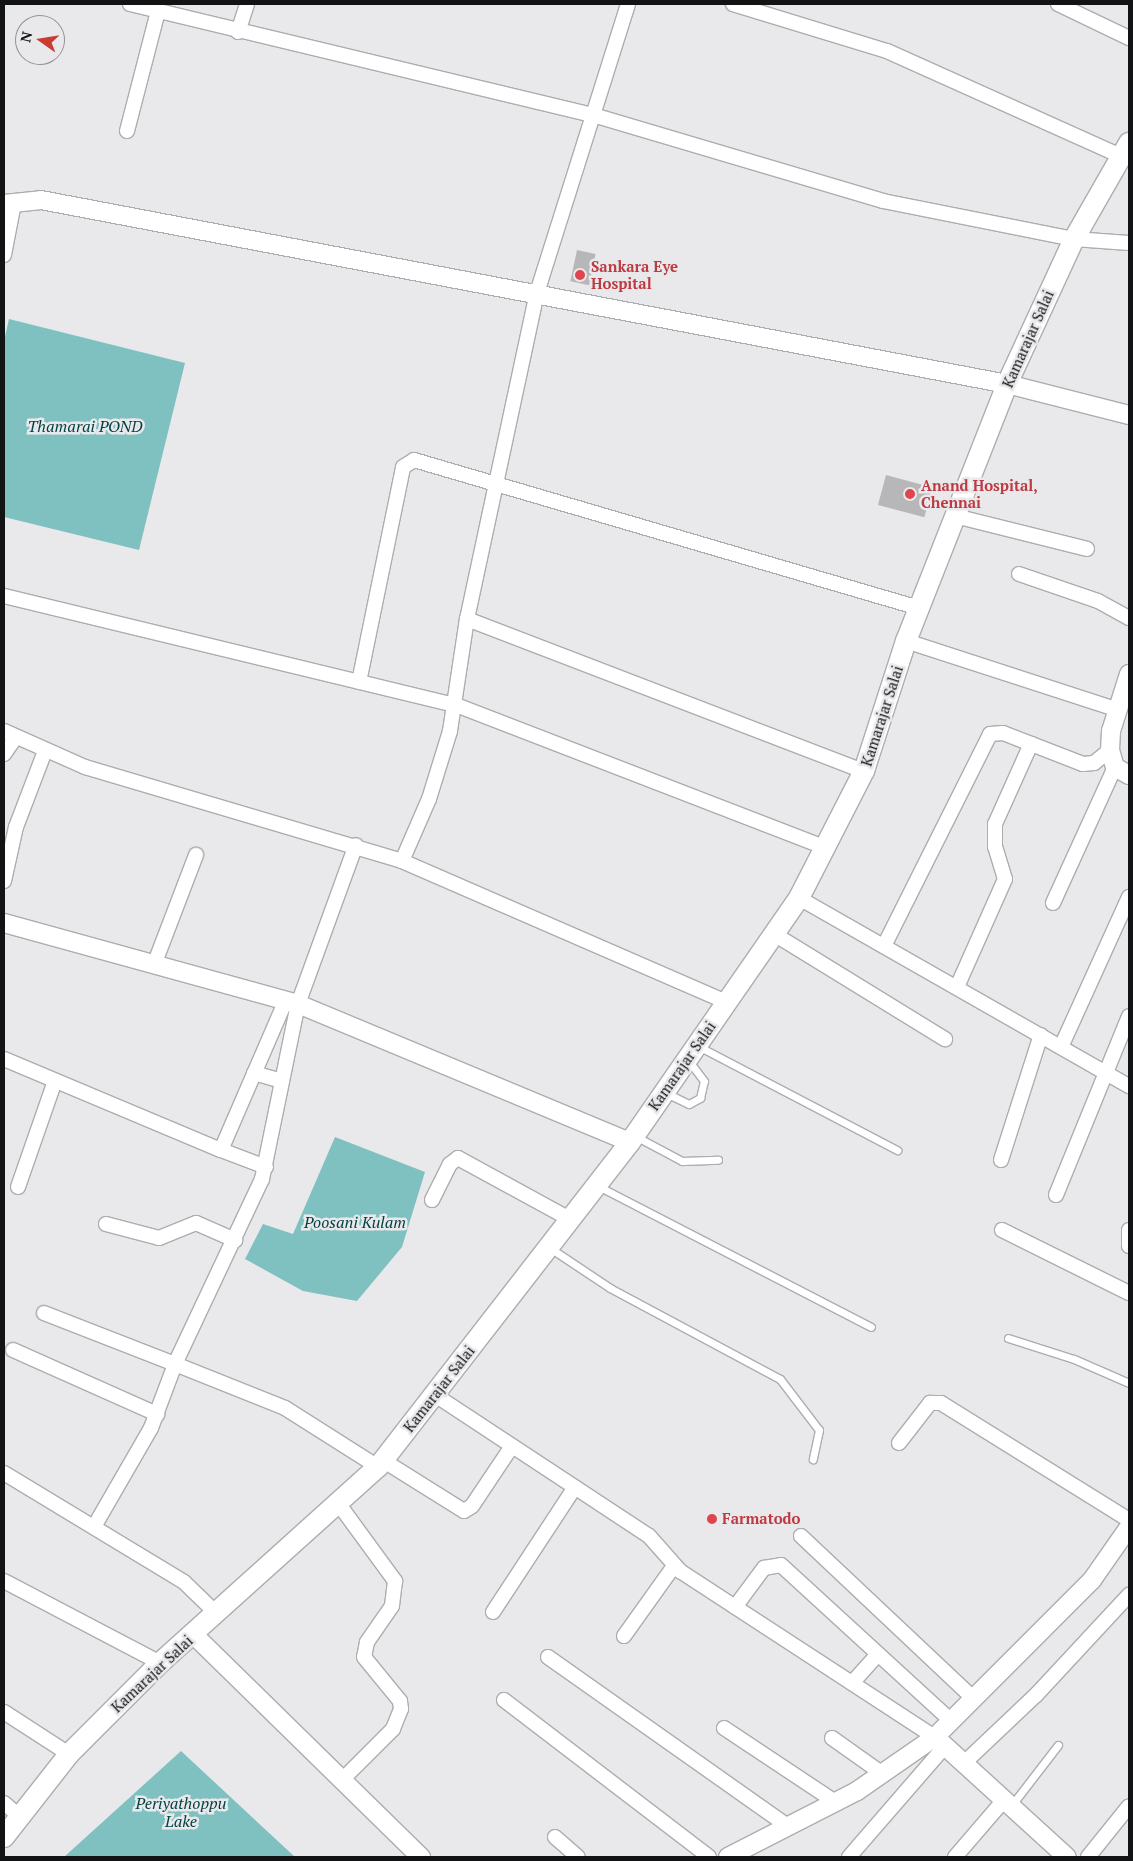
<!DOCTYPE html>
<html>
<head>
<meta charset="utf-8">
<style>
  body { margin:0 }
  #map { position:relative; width:1133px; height:1861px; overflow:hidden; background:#e9e9ec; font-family:"PT Serif",serif }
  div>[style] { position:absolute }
  .water>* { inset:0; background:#7fc0c0 }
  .building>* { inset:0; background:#b7b7ba; transform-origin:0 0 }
  .roads { filter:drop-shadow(1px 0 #acadb0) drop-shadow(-1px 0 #acadb0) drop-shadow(0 1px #acadb0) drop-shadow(0 -1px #acadb0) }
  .service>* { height:7px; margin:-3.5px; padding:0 3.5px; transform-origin:3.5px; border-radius:3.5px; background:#fff }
  .minor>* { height:14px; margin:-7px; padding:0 7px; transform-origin:7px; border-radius:7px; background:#fff }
  .tertiary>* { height:18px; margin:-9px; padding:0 9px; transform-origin:9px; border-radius:9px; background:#fff }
  .secondary>* { height:20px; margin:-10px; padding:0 10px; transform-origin:10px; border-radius:10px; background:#fff }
  .dots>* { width:14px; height:14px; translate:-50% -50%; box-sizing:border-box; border:2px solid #e9e9ec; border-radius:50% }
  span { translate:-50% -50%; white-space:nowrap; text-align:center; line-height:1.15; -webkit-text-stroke:5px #e9e9ec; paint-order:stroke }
  .health-label { font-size:15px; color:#be3a42; font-weight:700 }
  .left { translate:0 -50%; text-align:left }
  .street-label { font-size:15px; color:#121314 }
  .water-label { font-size:16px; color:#003f40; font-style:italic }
  .frame { position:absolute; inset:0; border:5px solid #121314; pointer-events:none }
  .north { position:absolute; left:15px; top:15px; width:50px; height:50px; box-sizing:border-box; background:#e9e9ec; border:1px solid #939396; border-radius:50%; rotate:283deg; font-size:14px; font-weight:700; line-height:20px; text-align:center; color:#121314 }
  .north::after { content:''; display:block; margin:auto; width:18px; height:22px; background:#ca3c31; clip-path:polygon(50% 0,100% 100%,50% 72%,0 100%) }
</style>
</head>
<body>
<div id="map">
  <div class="water">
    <i style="clip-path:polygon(9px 319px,185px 363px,139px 550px,4px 517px,4px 341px)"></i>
    <i style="clip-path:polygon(335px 1137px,425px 1172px,402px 1247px,357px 1301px,303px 1291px,245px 1259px,263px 1224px,293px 1234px)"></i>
    <i style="clip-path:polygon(181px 1751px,295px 1857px,64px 1857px)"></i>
  </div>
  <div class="building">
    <i style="left:577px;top:250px;width:19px;height:32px;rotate:12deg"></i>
    <i style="left:886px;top:475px;width:48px;height:31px;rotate:15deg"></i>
  </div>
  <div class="roads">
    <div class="service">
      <i style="left:698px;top:1046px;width:225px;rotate:27.6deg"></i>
      <i style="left:666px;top:1093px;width:25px;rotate:26deg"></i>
      <i style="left:689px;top:1104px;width:13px;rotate:-29deg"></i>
      <i style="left:700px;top:1098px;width:17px;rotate:-77deg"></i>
      <i style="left:704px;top:1081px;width:25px;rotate:-127deg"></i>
      <i style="left:637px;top:1137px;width:51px;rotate:28.1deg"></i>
      <i style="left:682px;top:1161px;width:36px;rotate:-2deg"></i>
      <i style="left:598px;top:1186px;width:307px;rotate:27.3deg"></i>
      <i style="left:550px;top:1248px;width:72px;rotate:33.7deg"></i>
      <i style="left:610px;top:1288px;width:193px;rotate:28.2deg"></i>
      <i style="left:780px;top:1379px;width:64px;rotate:52.6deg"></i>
      <i style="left:819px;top:1430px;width:30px;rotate:102deg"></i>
      <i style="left:1008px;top:1338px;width:69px;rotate:17.7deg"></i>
      <i style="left:1074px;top:1359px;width:60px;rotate:23.6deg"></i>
      <i style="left:1011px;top:1806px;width:77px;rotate:-52.4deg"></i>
    </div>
    <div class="minor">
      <i style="left:130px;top:4px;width:476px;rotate:13.5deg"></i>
      <i style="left:593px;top:115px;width:302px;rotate:16.5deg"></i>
      <i style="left:883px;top:201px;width:195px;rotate:11.3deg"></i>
      <i style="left:1074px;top:239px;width:55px;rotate:4.2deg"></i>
      <i style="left:733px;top:4px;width:161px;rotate:17deg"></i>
      <i style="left:887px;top:51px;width:256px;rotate:24.2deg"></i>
      <i style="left:1058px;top:4px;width:79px;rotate:25.6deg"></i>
      <i style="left:238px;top:32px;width:29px;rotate:-72deg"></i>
      <i style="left:127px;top:131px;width:124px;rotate:-75.5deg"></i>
      <i style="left:4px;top:255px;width:53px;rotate:-79.1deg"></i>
      <i style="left:955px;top:516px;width:136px;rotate:14deg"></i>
      <i style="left:1019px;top:574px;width:83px;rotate:18.9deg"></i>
      <i style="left:1098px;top:601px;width:35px;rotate:29deg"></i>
      <i style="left:4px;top:596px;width:465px;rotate:13.6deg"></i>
      <i style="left:456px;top:705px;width:397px;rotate:21.1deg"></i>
      <i style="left:467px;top:619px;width:425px;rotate:21deg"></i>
      <i style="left:906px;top:641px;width:223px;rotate:18deg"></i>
      <i style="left:359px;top:682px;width:219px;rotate:-78.4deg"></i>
      <i style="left:403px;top:467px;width:13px;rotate:-32deg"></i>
      <i style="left:414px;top:460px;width:526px;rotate:16.33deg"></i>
      <i style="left:4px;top:731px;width:89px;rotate:24deg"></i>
      <i style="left:85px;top:767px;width:331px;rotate:16.5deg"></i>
      <i style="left:402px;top:861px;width:354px;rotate:23.5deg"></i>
      <i style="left:4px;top:754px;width:21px;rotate:-55deg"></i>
      <i style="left:402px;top:861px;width:68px;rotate:-66.5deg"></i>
      <i style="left:429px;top:799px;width:71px;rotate:-72.8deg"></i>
      <i style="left:450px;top:731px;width:113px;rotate:-81.4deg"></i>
      <i style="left:467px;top:619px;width:330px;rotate:-77.9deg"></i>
      <i style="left:536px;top:296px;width:306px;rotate:-72.5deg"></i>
      <i style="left:4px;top:881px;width:55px;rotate:-77.5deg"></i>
      <i style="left:16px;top:827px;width:81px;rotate:-69.1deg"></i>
      <i style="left:799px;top:898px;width:380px;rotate:29.7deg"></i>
      <i style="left:1053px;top:903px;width:149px;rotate:-65.5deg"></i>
      <i style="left:774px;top:934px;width:201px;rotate:31.6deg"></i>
      <i style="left:884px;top:946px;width:237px;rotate:-63.4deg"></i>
      <i style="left:990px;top:734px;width:13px;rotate:-4deg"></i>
      <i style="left:1003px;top:733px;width:86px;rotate:21.2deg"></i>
      <i style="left:1083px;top:764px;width:11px;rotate:-5deg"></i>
      <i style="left:1094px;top:763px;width:21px;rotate:-39deg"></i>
      <i style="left:154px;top:965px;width:118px;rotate:-69.1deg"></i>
      <i style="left:957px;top:987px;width:118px;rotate:-66deg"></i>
      <i style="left:1005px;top:879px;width:34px;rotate:-107deg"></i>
      <i style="left:995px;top:847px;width:23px;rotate:-90deg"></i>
      <i style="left:995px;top:824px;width:88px;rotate:-65.8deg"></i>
      <i style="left:1061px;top:1047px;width:165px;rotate:-65.6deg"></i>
      <i style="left:4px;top:1059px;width:235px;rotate:22.8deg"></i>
      <i style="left:221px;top:1150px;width:163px;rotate:-66.6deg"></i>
      <i style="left:254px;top:1073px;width:29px;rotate:16deg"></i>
      <i style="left:221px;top:1150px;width:48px;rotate:20.7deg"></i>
      <i style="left:1001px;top:1160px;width:131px;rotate:-72.3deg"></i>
      <i style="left:18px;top:1187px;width:112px;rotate:-70.8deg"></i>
      <i style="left:1056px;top:1195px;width:193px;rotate:-67.8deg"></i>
      <i style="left:432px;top:1200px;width:40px;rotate:-63.4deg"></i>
      <i style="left:450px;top:1164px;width:10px;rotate:-37deg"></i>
      <i style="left:458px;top:1158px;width:128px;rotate:28.6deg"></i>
      <i style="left:106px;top:1224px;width:55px;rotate:14.8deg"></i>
      <i style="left:159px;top:1238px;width:40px;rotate:-22deg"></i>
      <i style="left:196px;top:1223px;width:43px;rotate:23.6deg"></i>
      <i style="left:1002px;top:1230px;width:142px;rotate:26.4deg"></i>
      <i style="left:1129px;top:1230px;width:16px;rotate:90deg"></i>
      <i style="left:44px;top:1313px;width:141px;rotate:21.3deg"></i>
      <i style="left:175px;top:1364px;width:204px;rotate:-64.8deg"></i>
      <i style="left:262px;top:1179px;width:179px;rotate:-78.4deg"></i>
      <i style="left:298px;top:1004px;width:169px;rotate:-70deg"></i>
      <i style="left:13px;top:1350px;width:158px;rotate:24deg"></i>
      <i style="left:435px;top:1395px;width:256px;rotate:33.4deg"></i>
      <i style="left:649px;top:1536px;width:47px;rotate:48.5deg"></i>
      <i style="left:680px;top:1571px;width:304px;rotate:33.1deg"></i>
      <i style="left:899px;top:1443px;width:51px;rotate:-52.2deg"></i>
      <i style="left:930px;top:1403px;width:11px"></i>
      <i style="left:941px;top:1403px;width:221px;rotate:31.9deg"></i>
      <i style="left:384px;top:1461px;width:94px;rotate:32deg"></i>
      <i style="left:464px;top:1511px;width:9px;rotate:-32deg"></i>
      <i style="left:472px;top:1506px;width:72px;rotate:-56.3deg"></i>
      <i style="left:4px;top:1473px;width:210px;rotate:31.2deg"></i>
      <i style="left:184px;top:1582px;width:47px;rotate:44.1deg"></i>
      <i style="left:338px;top:1503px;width:97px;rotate:53.8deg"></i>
      <i style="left:395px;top:1581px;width:25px;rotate:97deg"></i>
      <i style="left:392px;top:1606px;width:44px;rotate:124.8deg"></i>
      <i style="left:367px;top:1642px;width:15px;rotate:101deg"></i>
      <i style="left:364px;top:1657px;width:57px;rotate:50.7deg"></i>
      <i style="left:400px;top:1701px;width:8px;rotate:83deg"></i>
      <i style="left:401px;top:1709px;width:22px;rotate:112deg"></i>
      <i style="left:393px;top:1729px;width:72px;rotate:135deg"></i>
      <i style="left:95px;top:1525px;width:112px;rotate:-60deg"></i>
      <i style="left:151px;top:1428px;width:68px;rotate:-69.4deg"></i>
      <i style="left:175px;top:1364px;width:118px;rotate:21.8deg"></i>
      <i style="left:285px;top:1408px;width:110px;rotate:32.4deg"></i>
      <i style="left:801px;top:1536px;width:235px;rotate:43.3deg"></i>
      <i style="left:4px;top:1581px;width:176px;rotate:27.7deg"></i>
      <i style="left:735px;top:1607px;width:49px;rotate:-53.4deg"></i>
      <i style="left:764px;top:1568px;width:17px;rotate:-10deg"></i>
      <i style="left:781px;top:1565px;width:229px;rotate:42.5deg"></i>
      <i style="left:493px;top:1612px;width:149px;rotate:-56.7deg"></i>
      <i style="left:624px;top:1636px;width:86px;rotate:-54.5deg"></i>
      <i style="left:548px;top:1657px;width:294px;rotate:35.2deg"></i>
      <i style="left:852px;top:1683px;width:38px;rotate:-48deg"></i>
      <i style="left:504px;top:1700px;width:258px;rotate:37.4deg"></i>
      <i style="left:4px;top:1712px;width:77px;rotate:32.9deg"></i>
      <i style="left:724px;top:1728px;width:136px;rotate:33.6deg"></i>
      <i style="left:832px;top:1738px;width:59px;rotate:35.3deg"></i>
      <i style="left:964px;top:1763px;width:99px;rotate:-43.4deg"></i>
      <i style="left:1036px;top:1695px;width:137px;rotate:-47.1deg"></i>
      <i style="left:4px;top:1803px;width:23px;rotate:41deg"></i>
      <i style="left:555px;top:1837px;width:30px;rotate:41deg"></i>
      <i style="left:849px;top:1857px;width:147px;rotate:-49.1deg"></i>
      <i style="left:955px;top:1857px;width:75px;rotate:-49.3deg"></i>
      <i style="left:1088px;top:1857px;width:65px;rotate:-51.2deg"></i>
    </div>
    <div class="tertiary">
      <i style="left:4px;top:204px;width:37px;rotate:-6deg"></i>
      <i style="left:41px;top:200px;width:983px;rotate:10.78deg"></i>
      <i style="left:1007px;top:384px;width:126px;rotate:14.3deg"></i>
      <i style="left:1129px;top:674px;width:60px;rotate:107.5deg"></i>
      <i style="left:1111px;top:731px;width:19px;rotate:93deg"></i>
      <i style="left:1110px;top:750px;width:18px;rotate:74deg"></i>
      <i style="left:1115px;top:767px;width:16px;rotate:30deg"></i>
      <i style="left:4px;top:923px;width:305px;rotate:15.4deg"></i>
      <i style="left:298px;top:1004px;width:360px;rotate:22.6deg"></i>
      <i style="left:194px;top:1635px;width:318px;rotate:44.4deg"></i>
      <i style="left:935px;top:1737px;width:178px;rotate:42.3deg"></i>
      <i style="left:728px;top:1857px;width:145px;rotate:-27.1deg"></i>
      <i style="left:857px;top:1791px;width:95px;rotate:-34.7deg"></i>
      <i style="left:935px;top:1737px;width:222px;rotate:-45deg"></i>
      <i style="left:1092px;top:1580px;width:65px;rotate:-55.1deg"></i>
    </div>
    <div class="secondary">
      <i style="left:4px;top:1837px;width:105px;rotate:-51.9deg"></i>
      <i style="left:69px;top:1754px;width:129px;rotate:-45deg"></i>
      <i style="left:160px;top:1663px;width:293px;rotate:-42deg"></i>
      <i style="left:378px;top:1467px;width:411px;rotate:-52.2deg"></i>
      <i style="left:630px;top:1142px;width:297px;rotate:-55.3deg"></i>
      <i style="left:799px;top:898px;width:143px;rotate:-62.9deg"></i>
      <i style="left:864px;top:771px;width:137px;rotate:-72.1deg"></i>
      <i style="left:906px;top:641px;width:276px;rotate:-68.5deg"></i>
      <i style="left:1007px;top:384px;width:160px;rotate:-65.2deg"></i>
      <i style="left:1074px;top:239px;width:111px;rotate:-60.2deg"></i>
    </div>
  </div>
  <div class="dots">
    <i style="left:580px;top:275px;background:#e0444e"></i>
    <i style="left:910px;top:494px;background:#e0444e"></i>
    <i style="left:712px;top:1519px;background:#e0444e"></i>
  </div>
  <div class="health-label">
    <span class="left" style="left:591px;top:275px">Sankara Eye<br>Hospital</span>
    <span class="left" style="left:921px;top:494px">Anand Hospital,<br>Chennai</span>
    <span class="left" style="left:722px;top:1519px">Farmatodo</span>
  </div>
  <div class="street-label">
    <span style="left:1028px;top:339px;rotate:-66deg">Kamarajar Salai</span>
    <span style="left:882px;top:716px;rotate:-72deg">Kamarajar Salai</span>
    <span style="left:682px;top:1066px;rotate:-55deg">Kamarajar Salai</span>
    <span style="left:439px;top:1389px;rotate:-52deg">Kamarajar Salai</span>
    <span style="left:152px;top:1674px;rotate:-43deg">Kamarajar Salai</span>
  </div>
  <div class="water-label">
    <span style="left:85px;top:426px">Thamarai POND</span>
    <span style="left:355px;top:1222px">Poosani Kulam</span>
    <span style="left:181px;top:1812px">Periyathoppu<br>Lake</span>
  </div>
  <div class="frame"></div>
  <div class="north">N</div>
</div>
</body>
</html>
